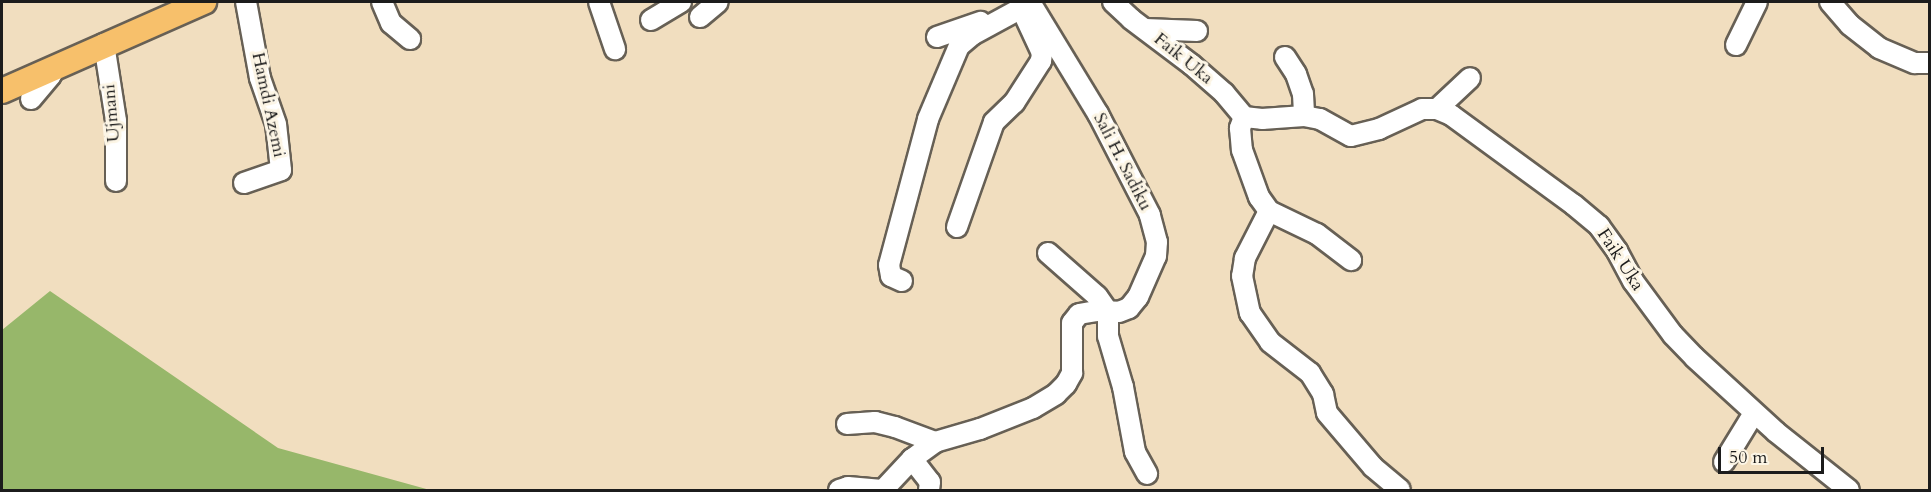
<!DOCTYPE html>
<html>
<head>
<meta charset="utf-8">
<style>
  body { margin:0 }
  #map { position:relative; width:1931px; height:492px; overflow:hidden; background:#f1debf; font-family:Cardo,serif }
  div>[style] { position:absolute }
  .forest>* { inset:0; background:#97b76a }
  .roads { filter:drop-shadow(2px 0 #676055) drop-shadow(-2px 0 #676055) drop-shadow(0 2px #676055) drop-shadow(0 -2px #676055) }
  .minor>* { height:20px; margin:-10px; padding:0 10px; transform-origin:10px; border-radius:10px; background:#fff }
  .major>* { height:24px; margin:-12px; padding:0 12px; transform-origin:12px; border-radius:12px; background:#f7c06b }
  span { translate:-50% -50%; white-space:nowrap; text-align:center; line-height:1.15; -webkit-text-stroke:6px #fcf5e5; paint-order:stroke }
  .street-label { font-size:18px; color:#1c1c1c }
  .frame { position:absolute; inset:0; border:3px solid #1c1c1c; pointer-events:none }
  .scale { position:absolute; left:1718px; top:447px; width:106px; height:27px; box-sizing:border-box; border:3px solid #1c1c1c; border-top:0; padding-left:8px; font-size:18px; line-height:21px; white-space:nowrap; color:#1c1c1c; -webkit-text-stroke:4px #fcf5e5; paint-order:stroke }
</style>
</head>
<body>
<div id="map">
  <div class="forest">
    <i style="clip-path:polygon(50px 291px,278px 448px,430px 490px,2px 490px,2px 330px)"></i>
  </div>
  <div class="roads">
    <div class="minor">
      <i style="left:382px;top:2px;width:23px;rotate:67deg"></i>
      <i style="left:391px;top:23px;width:25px;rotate:40deg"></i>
      <i style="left:599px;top:2px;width:50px;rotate:71.2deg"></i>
      <i style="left:1113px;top:2px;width:25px;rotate:43deg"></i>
      <i style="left:1131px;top:19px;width:76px;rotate:37deg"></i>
      <i style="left:1192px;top:65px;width:43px;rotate:41.2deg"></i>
      <i style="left:1224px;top:93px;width:31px;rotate:50deg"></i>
      <i style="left:1244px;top:117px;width:18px;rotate:6deg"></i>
      <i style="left:1262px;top:119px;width:42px;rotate:-4.1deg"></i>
      <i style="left:1304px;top:116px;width:16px;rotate:11deg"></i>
      <i style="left:1320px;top:119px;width:35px;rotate:29deg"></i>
      <i style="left:1351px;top:136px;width:29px;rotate:-14deg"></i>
      <i style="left:1379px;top:129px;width:47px;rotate:-24.9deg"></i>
      <i style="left:1422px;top:109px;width:15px"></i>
      <i style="left:1437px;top:109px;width:15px;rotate:23deg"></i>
      <i style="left:1451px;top:115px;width:152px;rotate:36.2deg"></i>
      <i style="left:1574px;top:205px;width:33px;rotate:40deg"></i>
      <i style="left:1599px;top:226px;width:31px;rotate:54deg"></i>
      <i style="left:1617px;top:251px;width:34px;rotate:62deg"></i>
      <i style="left:1633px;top:281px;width:67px;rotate:53.5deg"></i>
      <i style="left:1673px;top:335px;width:30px;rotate:46deg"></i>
      <i style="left:1694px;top:357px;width:111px;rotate:42.4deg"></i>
      <i style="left:1776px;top:432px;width:93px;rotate:38.5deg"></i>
      <i style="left:1830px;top:2px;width:30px;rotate:49deg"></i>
      <i style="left:1850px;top:25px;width:37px;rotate:38deg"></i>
      <i style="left:1879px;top:48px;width:39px;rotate:23deg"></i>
      <i style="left:1915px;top:63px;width:15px"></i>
      <i style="left:700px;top:17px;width:23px;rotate:-40deg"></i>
      <i style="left:651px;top:20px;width:35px;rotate:-31deg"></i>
      <i style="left:1145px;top:29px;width:52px;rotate:2.2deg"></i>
      <i style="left:937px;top:37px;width:46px;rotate:-19.2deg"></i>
      <i style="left:104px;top:44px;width:78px;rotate:81.1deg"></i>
      <i style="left:116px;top:121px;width:60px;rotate:90deg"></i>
      <i style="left:1736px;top:45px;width:48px;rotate:-64deg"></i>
      <i style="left:1285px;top:57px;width:20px;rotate:57deg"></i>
      <i style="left:1296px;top:74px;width:21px;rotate:71deg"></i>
      <i style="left:1303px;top:94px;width:22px;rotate:87deg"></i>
      <i style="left:31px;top:99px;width:31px;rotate:-50deg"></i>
      <i style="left:51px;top:75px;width:9px;rotate:-69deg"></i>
      <i style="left:1437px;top:109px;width:45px;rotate:-43.2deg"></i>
      <i style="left:1244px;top:117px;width:12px;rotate:110deg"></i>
      <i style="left:1240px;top:128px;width:22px;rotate:85deg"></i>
      <i style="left:1242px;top:150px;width:50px;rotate:70.1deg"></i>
      <i style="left:1259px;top:197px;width:17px;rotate:54deg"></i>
      <i style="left:1269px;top:211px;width:53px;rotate:25.6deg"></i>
      <i style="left:1317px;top:234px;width:43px;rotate:37.4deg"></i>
      <i style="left:244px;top:183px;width:39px;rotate:-19deg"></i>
      <i style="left:281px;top:170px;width:46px;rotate:-96.2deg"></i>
      <i style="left:276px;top:124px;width:49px;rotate:-109.2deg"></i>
      <i style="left:260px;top:78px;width:77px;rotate:-100.4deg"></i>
      <i style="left:1269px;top:211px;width:53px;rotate:117.1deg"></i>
      <i style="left:1245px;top:258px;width:18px;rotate:99deg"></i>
      <i style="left:1242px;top:276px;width:38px;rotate:78deg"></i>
      <i style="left:1250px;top:313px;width:35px;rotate:55deg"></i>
      <i style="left:1270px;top:342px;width:51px;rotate:37.8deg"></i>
      <i style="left:1310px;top:373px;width:25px;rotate:58deg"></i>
      <i style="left:1323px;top:394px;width:19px;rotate:78deg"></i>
      <i style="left:1327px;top:413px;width:71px;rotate:49.6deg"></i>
      <i style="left:1373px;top:467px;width:35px;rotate:40deg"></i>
      <i style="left:957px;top:227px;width:111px;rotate:-70.6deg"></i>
      <i style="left:994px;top:122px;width:28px;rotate:-44deg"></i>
      <i style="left:1014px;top:103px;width:50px;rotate:-57.3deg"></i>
      <i style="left:1041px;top:61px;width:8px;rotate:-83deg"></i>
      <i style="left:1042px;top:53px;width:38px;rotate:-115deg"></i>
      <i style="left:1048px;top:253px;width:65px;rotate:41.3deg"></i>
      <i style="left:1097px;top:296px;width:19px;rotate:55deg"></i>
      <i style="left:1108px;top:312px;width:24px;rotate:90deg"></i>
      <i style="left:1108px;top:336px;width:53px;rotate:73.6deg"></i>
      <i style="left:1123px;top:387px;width:66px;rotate:79.5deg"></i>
      <i style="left:1135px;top:452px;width:25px;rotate:61deg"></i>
      <i style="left:902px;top:281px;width:12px;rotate:-156deg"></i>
      <i style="left:891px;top:276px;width:11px;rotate:-100deg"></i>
      <i style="left:889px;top:265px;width:151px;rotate:-75deg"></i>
      <i style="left:928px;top:119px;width:79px;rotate:-67deg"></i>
      <i style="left:959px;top:46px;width:17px;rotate:-40deg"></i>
      <i style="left:972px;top:35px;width:67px;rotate:-28.5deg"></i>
      <i style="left:847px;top:424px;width:28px;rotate:-4deg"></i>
      <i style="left:875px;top:422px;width:21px;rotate:14deg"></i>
      <i style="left:895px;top:427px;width:43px;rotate:20.6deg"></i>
      <i style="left:912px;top:459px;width:29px;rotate:52deg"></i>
      <i style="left:930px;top:482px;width:8px;rotate:97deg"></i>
      <i style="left:1724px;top:462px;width:57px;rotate:-58.5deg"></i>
      <i style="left:839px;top:490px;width:9px;rotate:-18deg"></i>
      <i style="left:848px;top:487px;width:34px;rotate:5deg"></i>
      <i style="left:883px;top:490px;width:42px;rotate:-46.9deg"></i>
      <i style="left:912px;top:459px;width:29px;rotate:-36deg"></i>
      <i style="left:935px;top:442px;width:47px;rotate:-16.1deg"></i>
      <i style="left:980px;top:429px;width:57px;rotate:-21.6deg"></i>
      <i style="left:1033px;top:408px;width:27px;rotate:-31deg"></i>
      <i style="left:1056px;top:394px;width:14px;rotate:-45deg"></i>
      <i style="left:1066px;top:384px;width:13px;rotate:-61deg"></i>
      <i style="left:1072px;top:373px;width:50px;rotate:-90deg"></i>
      <i style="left:1072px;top:323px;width:11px;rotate:-52deg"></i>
      <i style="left:1079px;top:314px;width:17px;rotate:-10deg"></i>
      <i style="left:1096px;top:311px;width:23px;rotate:2deg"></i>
      <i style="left:1119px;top:312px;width:11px;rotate:-22deg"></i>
      <i style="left:1129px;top:308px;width:14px;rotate:-51deg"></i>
      <i style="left:1138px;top:297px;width:45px;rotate:-66.3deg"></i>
      <i style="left:1156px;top:256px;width:14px;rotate:-86deg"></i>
      <i style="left:1157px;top:242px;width:28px;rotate:-105deg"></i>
      <i style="left:1150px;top:215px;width:114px;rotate:-117.2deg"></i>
      <i style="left:1098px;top:114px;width:131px;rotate:-121.3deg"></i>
    </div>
    <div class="major">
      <i style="left:2px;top:91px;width:221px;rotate:-23.8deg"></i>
    </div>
  </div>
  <div class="street-label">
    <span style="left:1183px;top:59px;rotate:39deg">Faik Uka</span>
    <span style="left:268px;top:105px;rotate:78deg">Hamdi Azemi</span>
    <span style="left:112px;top:113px;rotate:-95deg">Ujmani</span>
    <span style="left:1122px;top:162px;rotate:63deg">Sali H. Sadiku</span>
    <span style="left:1620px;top:260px;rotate:57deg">Faik Uka</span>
  </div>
  <div class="frame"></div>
  <div class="scale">50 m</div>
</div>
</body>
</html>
